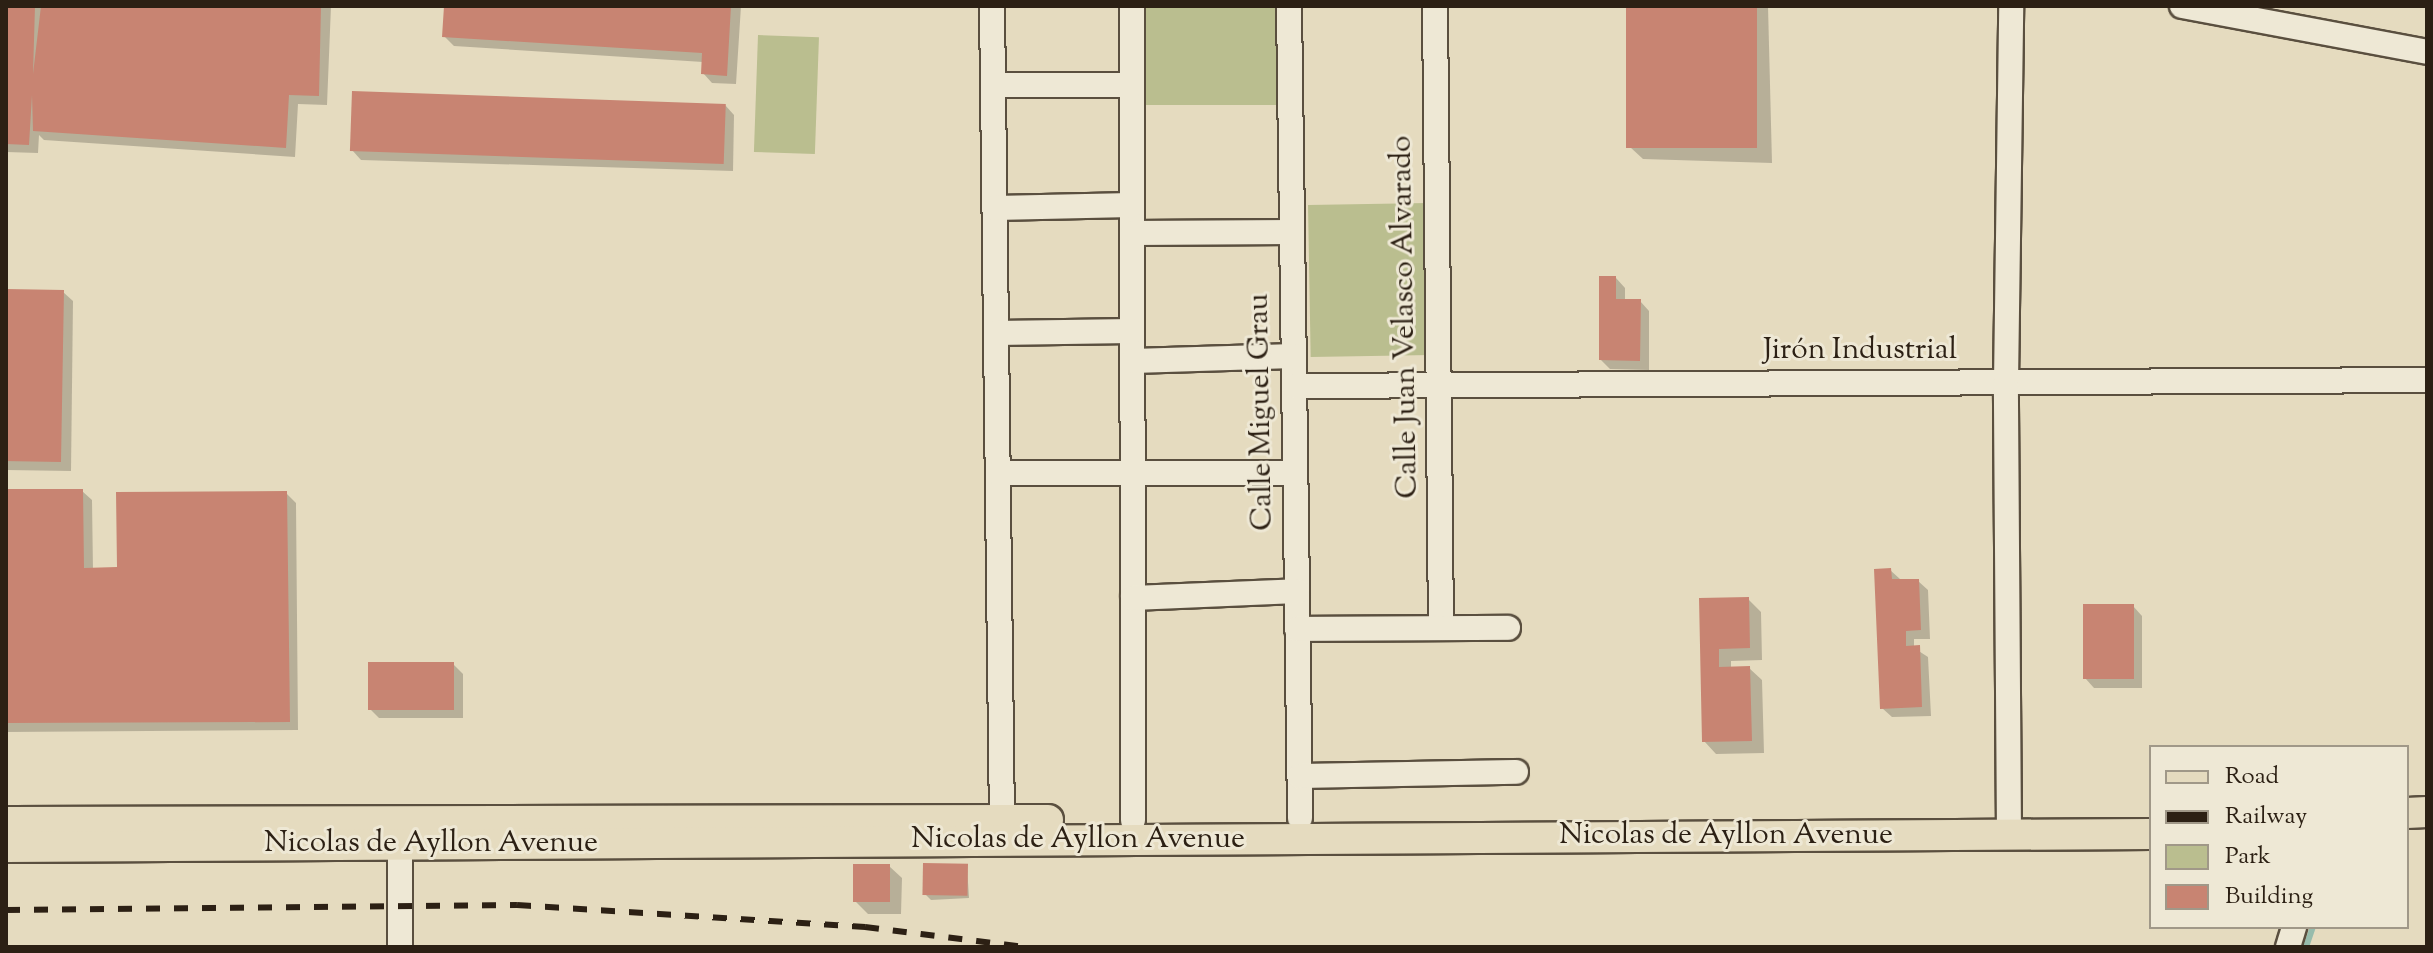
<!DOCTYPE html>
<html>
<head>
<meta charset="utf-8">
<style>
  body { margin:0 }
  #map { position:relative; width:2433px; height:953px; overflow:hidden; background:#e5dbbf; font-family:"Sorts Mill Goudy",serif }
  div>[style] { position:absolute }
  .green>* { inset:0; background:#babe8f; transform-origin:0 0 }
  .shadow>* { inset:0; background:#0003 }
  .stream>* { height:6px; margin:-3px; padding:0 3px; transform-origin:3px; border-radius:3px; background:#97bcac }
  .building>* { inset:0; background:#c88472; transform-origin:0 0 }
  .roads { filter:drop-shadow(2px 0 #5a4f3f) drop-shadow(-2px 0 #5a4f3f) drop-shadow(0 2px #5a4f3f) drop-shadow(0 -2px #5a4f3f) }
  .minor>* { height:24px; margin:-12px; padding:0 12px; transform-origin:12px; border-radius:12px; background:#eee8d5 }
  .major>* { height:30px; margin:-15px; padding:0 15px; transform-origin:15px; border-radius:15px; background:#e5dbbf }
  .rail>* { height:6px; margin-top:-3px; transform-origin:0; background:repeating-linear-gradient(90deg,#2c2014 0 14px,transparent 0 28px) }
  span { translate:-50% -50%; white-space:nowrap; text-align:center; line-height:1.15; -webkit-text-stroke:6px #eee8d5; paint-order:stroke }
  .street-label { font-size:30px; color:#2c2014 }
  .frame { position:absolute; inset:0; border:8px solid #2c2014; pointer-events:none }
  .legend { position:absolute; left:2149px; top:745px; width:260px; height:184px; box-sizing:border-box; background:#eee8d5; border:2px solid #a09888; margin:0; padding:10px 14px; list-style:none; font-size:24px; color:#2c2014 }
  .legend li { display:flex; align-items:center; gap:16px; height:40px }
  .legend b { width:40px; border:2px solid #a09888 }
</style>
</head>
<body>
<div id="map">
  <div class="green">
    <i style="left:1137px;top:6px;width:141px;height:99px"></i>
    <i style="left:758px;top:35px;width:61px;height:117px;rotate:2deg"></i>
    <i style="left:1428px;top:203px;width:152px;height:120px;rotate:89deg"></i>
  </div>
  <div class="shadow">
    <i style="clip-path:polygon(7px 6px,331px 6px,327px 105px,298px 104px,295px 157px,44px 140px,39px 135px,38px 153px,6px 152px)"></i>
    <i style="clip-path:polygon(446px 6px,741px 6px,736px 84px,712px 83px,703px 73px,703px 62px,454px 46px,445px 37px)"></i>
    <i style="clip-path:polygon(1628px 6px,1768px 6px,1772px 163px,1643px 159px,1630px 147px)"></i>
    <i style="clip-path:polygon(725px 105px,734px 115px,733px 171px,361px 160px,352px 150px)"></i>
    <i style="clip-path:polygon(1616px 278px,1625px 288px,1625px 301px,1640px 301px,1649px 311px,1649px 370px,1610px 369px,1601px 360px)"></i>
    <i style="clip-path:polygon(6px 291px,63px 292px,73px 301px,71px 471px,6px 470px)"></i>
    <i style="clip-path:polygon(6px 491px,82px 491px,92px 500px,93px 570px,119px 569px,286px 493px,296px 503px,298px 730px,6px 732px)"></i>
    <i style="clip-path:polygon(1890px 570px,1900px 579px,1918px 581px,1928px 590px,1930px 639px,1914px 639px,1914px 648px,1928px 657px,1931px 716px,1892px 717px,1882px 708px)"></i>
    <i style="clip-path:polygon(1748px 599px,1761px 612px,1762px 660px,1731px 661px,1731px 668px,1749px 668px,1762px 680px,1764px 753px,1716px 754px,1704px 741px,1701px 600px)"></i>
    <i style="clip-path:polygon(2133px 606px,2142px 616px,2142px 688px,2094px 688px,2085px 678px)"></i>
    <i style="clip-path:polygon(453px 664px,463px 674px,463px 718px,379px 718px,370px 709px)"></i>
    <i style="clip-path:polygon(889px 866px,902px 878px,901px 914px,868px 914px,855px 901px)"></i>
    <i style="clip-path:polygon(967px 866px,969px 898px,931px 900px,925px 894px)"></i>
  </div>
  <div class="stream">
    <i style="left:2306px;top:947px;width:21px;rotate:-71deg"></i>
  </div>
  <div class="building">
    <i style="clip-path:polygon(6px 6px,35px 6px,33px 74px,41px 6px,321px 6px,319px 96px,289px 95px,286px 148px,33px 131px,32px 95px,29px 145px,6px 144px)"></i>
    <i style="clip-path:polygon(444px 6px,731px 6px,727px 76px,701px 74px,702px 53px,442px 37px)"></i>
    <i style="left:1626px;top:6px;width:131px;height:142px"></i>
    <i style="left:352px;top:91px;width:374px;height:60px;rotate:2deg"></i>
    <i style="clip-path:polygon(1599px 276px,1616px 276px,1616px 299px,1641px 299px,1640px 361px,1599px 360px)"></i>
    <i style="left:6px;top:289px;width:58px;height:172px;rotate:1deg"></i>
    <i style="clip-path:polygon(6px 489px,83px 489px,84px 568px,117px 567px,116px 492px,287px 491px,290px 722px,6px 723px)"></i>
    <i style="clip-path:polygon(1891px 568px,1892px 579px,1919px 579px,1921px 630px,1906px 631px,1906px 646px,1920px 645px,1922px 707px,1880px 709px,1874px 569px)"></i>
    <i style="clip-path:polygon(1749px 597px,1750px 648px,1719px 649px,1719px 667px,1750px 666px,1752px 741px,1702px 742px,1699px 598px)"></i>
    <i style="left:2083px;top:604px;width:51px;height:75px"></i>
    <i style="left:368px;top:662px;width:86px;height:48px"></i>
    <i style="left:923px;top:863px;width:45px;height:32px;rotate:1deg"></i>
    <i style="left:853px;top:864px;width:37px;height:38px"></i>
  </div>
  <div class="roads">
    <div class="minor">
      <i style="left:992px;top:6px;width:813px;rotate:89.3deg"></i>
      <i style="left:1132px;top:6px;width:814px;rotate:89.93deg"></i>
      <i style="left:1289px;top:6px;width:812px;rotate:89.22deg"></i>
      <i style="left:1435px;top:6px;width:622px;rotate:89.45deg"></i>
      <i style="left:2182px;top:6px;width:249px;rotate:10.6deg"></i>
      <i style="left:993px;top:85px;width:139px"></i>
      <i style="left:995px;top:208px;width:137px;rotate:-1.3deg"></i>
      <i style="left:1133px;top:233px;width:159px;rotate:-0.4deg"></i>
      <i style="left:996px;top:333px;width:136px;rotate:-0.8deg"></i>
      <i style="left:1133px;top:361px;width:161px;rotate:-1.8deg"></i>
      <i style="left:1294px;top:386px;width:1133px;rotate:-0.3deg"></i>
      <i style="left:998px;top:473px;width:297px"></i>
      <i style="left:1133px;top:598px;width:164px;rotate:-2.4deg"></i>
      <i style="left:1297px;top:629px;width:211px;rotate:-0.3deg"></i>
      <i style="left:1300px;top:776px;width:216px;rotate:-1.1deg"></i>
      <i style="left:400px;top:826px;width:121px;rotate:90deg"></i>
      <i style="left:2009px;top:834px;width:452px;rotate:-90.4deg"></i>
      <i style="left:2006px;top:382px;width:376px;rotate:-89.2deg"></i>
      <i style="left:2288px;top:947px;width:21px;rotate:-73deg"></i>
    </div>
    <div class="major">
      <i style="left:2407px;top:813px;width:20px;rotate:-3deg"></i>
      <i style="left:6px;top:822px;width:1042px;rotate:-0.11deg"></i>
      <i style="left:6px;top:847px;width:2145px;rotate:-0.35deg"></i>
    </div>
  </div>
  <div class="rail">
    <i style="left:6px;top:910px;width:511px;rotate:-0.56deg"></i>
    <i style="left:517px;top:905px;width:349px;rotate:3.6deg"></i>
    <i style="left:865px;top:927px;width:161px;rotate:7.1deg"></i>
  </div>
  <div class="street-label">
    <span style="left:1406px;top:317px;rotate:-91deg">Calle Juan Velasco Alvarado</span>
    <span style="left:1860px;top:351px">Jirón Industrial</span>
    <span style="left:1262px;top:412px;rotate:-91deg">Calle Miguel Grau</span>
    <span style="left:1726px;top:836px">Nicolas de Ayllon Avenue</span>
    <span style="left:1078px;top:840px">Nicolas de Ayllon Avenue</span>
    <span style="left:431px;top:844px">Nicolas de Ayllon Avenue</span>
  </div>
  <div class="frame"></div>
  <ul class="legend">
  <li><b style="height:10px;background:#e5dbbf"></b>Road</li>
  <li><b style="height:10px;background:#2c2014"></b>Railway</li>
  <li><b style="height:22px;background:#babe8f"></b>Park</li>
  <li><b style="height:22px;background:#c88472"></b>Building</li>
  </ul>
</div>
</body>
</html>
